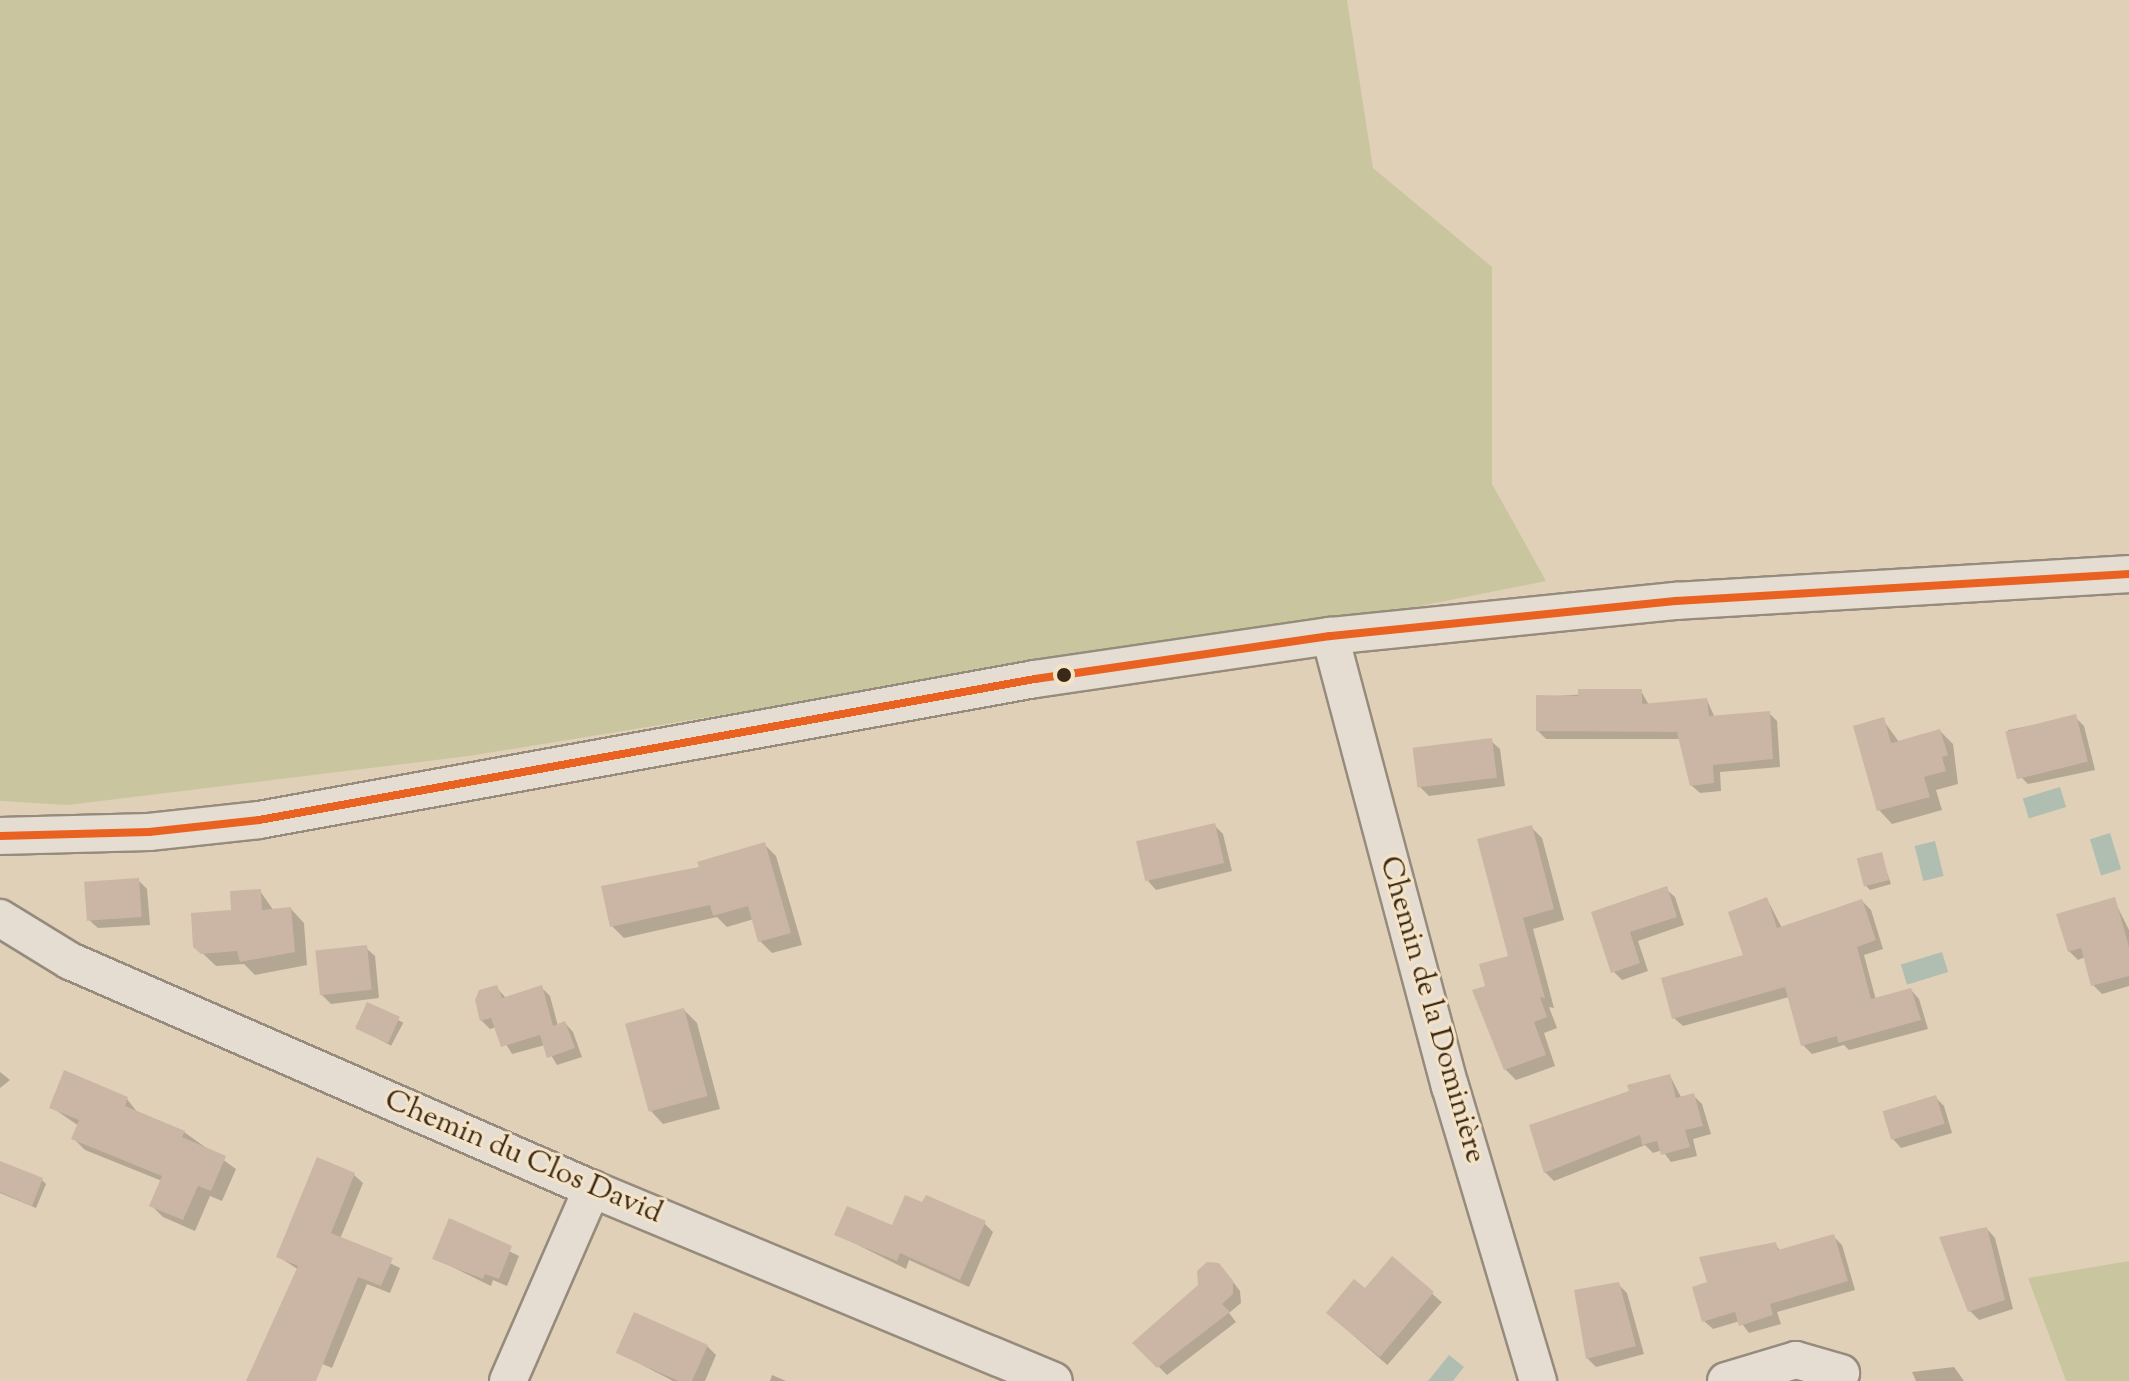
<!DOCTYPE html>
<html>
<head>
<meta charset="utf-8">
<style>
  body { margin:0 }
  #map { position:relative; width:2129px; height:1381px; overflow:hidden; background:#e0d0b8; font-family:"Sorts Mill Goudy",serif }
  div>[style] { position:absolute }
  .green>* { inset:0; background:#c9c69f }
  .water>* { inset:0; background:#b0beb1; transform-origin:0 0 }
  .shadow>* { inset:0; background:#0003; transform-origin:0 0 }
  .building>* { inset:0; background:#cbb5a5; transform-origin:0 0 }
  .roads { filter:drop-shadow(2px 0 #968b7c) drop-shadow(-2px 0 #968b7c) drop-shadow(0 2px #968b7c) drop-shadow(0 -2px #968b7c) }
  .minor>* { height:36px; margin:-18px; padding:0 18px; transform-origin:18px; border-radius:18px; background:#e5ddd1 }
  .bus-1>* { height:8px; margin:-4px; padding:0 4px; transform-origin:4px; border-radius:4px; background:#e96222 }
  .dots>* { width:22px; height:22px; translate:-50% -50%; box-sizing:border-box; border:4px solid #f5e3c6; border-radius:50% }
  span { translate:-50% -50%; white-space:nowrap; text-align:center; line-height:1.15; -webkit-text-stroke:6px #f5e3c6; paint-order:stroke }
  .street-label { font-size:30px; color:#3a2919 }
</style>
</head>
<body>
<div id="map">
  <div class="green">
    <i style="clip-path:polygon(0 0,1347px 0,1373px 168px,1492px 267px,1492px 484px,1546px 581px,1355px 619px,1189px 639px,469px 756px,68px 805px,0 801px)"></i>
    <i style="clip-path:polygon(2129px 1261px,2129px 1381px,2066px 1381px,2028px 1278px)"></i>
  </div>
  <div class="water">
    <i style="left:2060px;top:787px;width:21px;height:39px;rotate:73deg"></i>
    <i style="left:2110px;top:833px;width:38px;height:21px;rotate:73deg"></i>
    <i style="left:1935px;top:841px;width:36px;height:21px;rotate:76deg"></i>
    <i style="left:1942px;top:952px;width:21px;height:43px;rotate:73deg"></i>
    <i style="clip-path:polygon(1449px 1355px,1464px 1367px,1453px 1381px,1428px 1381px)"></i>
  </div>
  <div class="shadow">
    <i style="clip-path:polygon(1641px 691px,1649px 705px,1707px 700px,1715px 718px,1769px 713px,1777px 721px,1780px 767px,1720px 772px,1721px 791px,1700px 793px,1691px 785px,1680px 739px,1546px 739px,1538px 731px,1538px 697px)"></i>
    <i style="clip-path:polygon(2075px 717px,2084px 726px,2095px 770px,2028px 784px,2019px 775px,2008px 730px)"></i>
    <i style="clip-path:polygon(1883px 720px,1899px 742px,1940px 731px,1953px 744px,1958px 784px,1936px 790px,1942px 810px,1892px 824px,1879px 810px)"></i>
    <i style="clip-path:polygon(1491px 741px,1500px 749px,1505px 786px,1429px 796px,1420px 787px)"></i>
    <i style="clip-path:polygon(1214px 825px,1223px 834px,1232px 871px,1156px 890px,1148px 881px)"></i>
    <i style="clip-path:polygon(1531px 827px,1542px 838px,1564px 920px,1533px 929px,1554px 1008px,1549px 1007px,1557px 1028px,1544px 1033px,1555px 1066px,1516px 1080px,1505px 1069px,1487px 988px,1510px 957px)"></i>
    <i style="clip-path:polygon(764px 844px,776px 856px,802px 945px,772px 953px,760px 941px,754px 919px,727px 927px,717px 917px,624px 938px,612px 926px,702px 869px)"></i>
    <i style="clip-path:polygon(1881px 855px,1891px 884px,1870px 890px,1866px 886px)"></i>
    <i style="clip-path:polygon(138px 880px,147px 889px,150px 925px,98px 928px,89px 920px)"></i>
    <i style="clip-path:polygon(1666px 889px,1675px 897px,1684px 925px,1638px 941px,1648px 971px,1622px 980px,1613px 971px,1594px 913px)"></i>
    <i style="clip-path:polygon(260px 891px,274px 911px,291px 909px,304px 923px,307px 965px,255px 975px,244px 964px,216px 966px,195px 946px)"></i>
    <i style="clip-path:polygon(1767px 899px,1782px 928px,1862px 901px,1871px 910px,1883px 949px,1864px 955px,1876px 1000px,1911px 990px,1919px 999px,1928px 1029px,1849px 1050px,1844px 1045px,1812px 1054px,1803px 1045px,1789px 997px,1683px 1026px,1674px 1018px,1745px 956px)"></i>
    <i style="clip-path:polygon(2114px 900px,2129px 930px,2129px 986px,2102px 994px,2093px 985px,2085px 957px,2078px 960px,2069px 951px)"></i>
    <i style="clip-path:polygon(366px 948px,375px 956px,379px 998px,331px 1004px,322px 995px)"></i>
    <i style="clip-path:polygon(496px 987px,506px 998px,541px 987px,550px 996px,558px 1026px,565px 1023px,573px 1032px,582px 1057px,557px 1065px,545px 1045px,512px 1054px,496px 1027px,490px 1029px,481px 1020px)"></i>
    <i style="left:368px;top:1004px;width:40px;height:26px;rotate:28deg"></i>
    <i style="clip-path:polygon(684px 1010px,697px 1023px,720px 1109px,663px 1124px,650px 1110px)"></i>
    <i style="clip-path:polygon(0 1072px,10px 1080px,0 1088px)"></i>
    <i style="clip-path:polygon(1670px 1076px,1682px 1099px,1694px 1096px,1702px 1104px,1711px 1134px,1693px 1139px,1697px 1156px,1671px 1162px,1662px 1150px,1653px 1153px,1645px 1145px,1554px 1181px,1545px 1172px,1631px 1093px)"></i>
    <i style="clip-path:polygon(1935px 1097px,1944px 1106px,1952px 1133px,1901px 1148px,1893px 1139px)"></i>
    <i style="clip-path:polygon(127px 1099px,138px 1113px,184px 1132px,236px 1169px,222px 1201px,210px 1196px,195px 1231px,163px 1217px,152px 1206px,162px 1181px,85px 1150px,74px 1139px,79px 1126px,51px 1107px)"></i>
    <i style="clip-path:polygon(354px 1175px,363px 1183px,340px 1239px,400px 1268px,390px 1293px,367px 1284px,332px 1368px,308px 1358px,300px 1381px,248px 1381px,299px 1270px,279px 1257px)"></i>
    <i style="clip-path:polygon(42px 1180px,46px 1184px,36px 1208px,0 1193px,0 1181px)"></i>
    <i style="clip-path:polygon(450px 1221px,519px 1256px,507px 1286px,493px 1280px,491px 1286px,434px 1258px)"></i>
    <i style="clip-path:polygon(984px 1223px,993px 1232px,969px 1287px,909px 1260px,906px 1269px,836px 1234px)"></i>
    <i style="clip-path:polygon(1987px 1229px,1995px 1238px,2013px 1309px,1979px 1320px,1970px 1311px,1942px 1238px)"></i>
    <i style="clip-path:polygon(1833px 1236px,1842px 1245px,1855px 1290px,1777px 1312px,1781px 1324px,1749px 1333px,1740px 1321px,1713px 1329px,1704px 1321px,1710px 1284px,1775px 1245px,1781px 1251px)"></i>
    <i style="left:1392px;top:1259px;width:66px;height:83px;rotate:41deg"></i>
    <i style="clip-path:polygon(1227px 1274px,1240px 1291px,1241px 1303px,1229px 1313px,1236px 1322px,1167px 1375px,1135px 1343px)"></i>
    <i style="clip-path:polygon(1618px 1284px,1627px 1293px,1644px 1354px,1596px 1367px,1587px 1358px)"></i>
    <i style="clip-path:polygon(707px 1346px,716px 1355px,705px 1381px,673px 1381px,619px 1353px)"></i>
    <i style="clip-path:polygon(1954px 1367px,1964px 1381px,1916px 1381px,1912px 1372px)"></i>
    <i style="clip-path:polygon(772px 1375px,786px 1381px,770px 1381px)"></i>
  </div>
  <div class="building">
    <i style="clip-path:polygon(1578px 689px,1642px 689px,1642px 704px,1707px 698px,1709px 716px,1770px 711px,1773px 759px,1713px 765px,1714px 783px,1690px 786px,1677px 732px,1536px 731px,1536px 695px,1578px 696px)"></i>
    <i style="left:2076px;top:714px;width:49px;height:73px;rotate:76deg"></i>
    <i style="clip-path:polygon(1884px 717px,1891px 743px,1940px 729px,1948px 755px,1942px 757px,1946px 771px,1924px 777px,1930px 797px,1877px 811px,1853px 726px)"></i>
    <i style="left:1492px;top:738px;width:40px;height:80px;rotate:83deg"></i>
    <i style="left:1215px;top:823px;width:41px;height:81px;rotate:77deg"></i>
    <i style="clip-path:polygon(1532px 825px,1554px 909px,1523px 918px,1545px 998px,1540px 997px,1547px 1017px,1534px 1022px,1546px 1055px,1504px 1070px,1472px 990px,1485px 986px,1479px 964px,1508px 956px,1477px 839px)"></i>
    <i style="clip-path:polygon(765px 842px,791px 933px,758px 942px,748px 906px,713px 916px,710px 905px,610px 927px,601px 886px,699px 867px,697px 862px)"></i>
    <i style="left:1882px;top:852px;width:29px;height:26px;rotate:76deg"></i>
    <i style="left:139px;top:878px;width:39px;height:55px;rotate:86deg"></i>
    <i style="clip-path:polygon(1667px 886px,1677px 917px,1630px 932px,1640px 963px,1611px 973px,1591px 912px)"></i>
    <i style="clip-path:polygon(261px 889px,262px 910px,291px 907px,295px 952px,240px 962px,237px 951px,201px 954px,193px 947px,191px 913px,231px 910px,230px 891px)"></i>
    <i style="clip-path:polygon(1767px 897px,1777px 928px,1862px 899px,1876px 940px,1857px 947px,1871px 999px,1911px 988px,1921px 1020px,1838px 1043px,1837px 1036px,1801px 1046px,1785px 987px,1672px 1019px,1661px 978px,1743px 955px,1728px 912px)"></i>
    <i style="clip-path:polygon(2115px 897px,2129px 947px,2129px 976px,2091px 986px,2081px 948px,2068px 952px,2056px 914px)"></i>
    <i style="left:367px;top:945px;width:45px;height:52px;rotate:84deg"></i>
    <i style="clip-path:polygon(497px 985px,502px 998px,542px 985px,553px 1026px,565px 1021px,575px 1048px,547px 1058px,540px 1035px,501px 1047px,491px 1018px,480px 1021px,475px 1000px,479px 990px)"></i>
    <i style="left:367px;top:1002px;width:36px;height:29px;rotate:24deg"></i>
    <i style="left:684px;top:1008px;width:91px;height:61px;rotate:75deg"></i>
    <i style="clip-path:polygon(64px 1070px,128px 1097px,125px 1106px,185px 1131px,182px 1137px,226px 1156px,211px 1191px,198px 1186px,183px 1220px,149px 1206px,162px 1176px,71px 1139px,79px 1120px,49px 1108px)"></i>
    <i style="clip-path:polygon(1670px 1074px,1676px 1098px,1694px 1093px,1703px 1126px,1685px 1130px,1690px 1147px,1661px 1155px,1657px 1141px,1642px 1145px,1640px 1135px,1544px 1173px,1529px 1125px,1629px 1091px,1627px 1085px)"></i>
    <i style="left:1936px;top:1095px;width:30px;height:56px;rotate:73deg"></i>
    <i style="clip-path:polygon(317px 1157px,355px 1173px,331px 1233px,393px 1258px,381px 1286px,358px 1277px,316px 1381px,246px 1381px,298px 1266px,276px 1257px)"></i>
    <i style="clip-path:polygon(0 1161px,43px 1178px,32px 1206px,0 1192px)"></i>
    <i style="clip-path:polygon(905px 1195px,922px 1202px,926px 1195px,986px 1221px,960px 1280px,900px 1253px,897px 1261px,834px 1235px,847px 1206px,892px 1225px)"></i>
    <i style="clip-path:polygon(449px 1218px,512px 1246px,499px 1279px,485px 1274px,483px 1279px,432px 1259px)"></i>
    <i style="clip-path:polygon(1987px 1227px,2005px 1300px,1968px 1312px,1939px 1237px)"></i>
    <i style="clip-path:polygon(1834px 1234px,1848px 1281px,1770px 1304px,1773px 1315px,1739px 1326px,1735px 1312px,1702px 1322px,1692px 1287px,1707px 1282px,1699px 1257px,1776px 1242px,1778px 1250px)"></i>
    <i style="clip-path:polygon(1392px 1256px,1434px 1292px,1380px 1357px,1326px 1313px,1354px 1279px,1365px 1288px)"></i>
    <i style="clip-path:polygon(1207px 1262px,1219px 1263px,1233px 1281px,1233px 1294px,1222px 1304px,1230px 1312px,1157px 1368px,1132px 1343px,1198px 1285px,1197px 1271px)"></i>
    <i style="clip-path:polygon(1619px 1282px,1636px 1346px,1586px 1359px,1574px 1290px)"></i>
    <i style="left:634px;top:1312px;width:81px;height:45px;rotate:24deg"></i>
  </div>
  <div class="roads">
    <div class="minor">
      <i style="left:1330px;top:636px;width:466px;rotate:75.1deg"></i>
      <i style="left:1450px;top:1086px;width:308px;rotate:73.4deg"></i>
      <i style="left:0;top:836px;width:149px;rotate:-1.5deg"></i>
      <i style="left:149px;top:832px;width:111px;rotate:-6.2deg"></i>
      <i style="left:259px;top:820px;width:789px;rotate:-10.3deg"></i>
      <i style="left:1035px;top:679px;width:298px;rotate:-8.3deg"></i>
      <i style="left:1330px;top:636px;width:348px;rotate:-5.8deg"></i>
      <i style="left:1676px;top:601px;width:454px;rotate:-3.4deg"></i>
      <i style="left:0;top:918px;width:82px;rotate:31.6deg"></i>
      <i style="left:70px;top:961px;width:570px;rotate:23.59deg"></i>
      <i style="left:592px;top:1189px;width:500px;rotate:22.57deg"></i>
      <i style="left:508px;top:1381px;width:210px;rotate:-66.4deg"></i>
      <i style="left:1726px;top:1381px;width:73px;rotate:-16.7deg"></i>
      <i style="left:1796px;top:1360px;width:47px;rotate:16.1deg"></i>
    </div>
  </div>
  <div class="bus-1">
    <i style="left:0;top:836px;width:149px;rotate:-1.5deg"></i>
    <i style="left:149px;top:832px;width:111px;rotate:-6.2deg"></i>
    <i style="left:259px;top:820px;width:789px;rotate:-10.3deg"></i>
    <i style="left:1035px;top:679px;width:298px;rotate:-8.3deg"></i>
    <i style="left:1330px;top:636px;width:348px;rotate:-5.8deg"></i>
    <i style="left:1676px;top:601px;width:454px;rotate:-3.4deg"></i>
  </div>
  <div class="dots">
    <i style="left:1064px;top:675px;background:#3a2919"></i>
  </div>
  <div class="street-label">
    <span style="left:1431px;top:1010px;rotate:74deg">Chemin de la Dominière</span>
    <span style="left:523px;top:1158px;rotate:23deg">Chemin du Clos David</span>
  </div>
</div>
</body>
</html>
